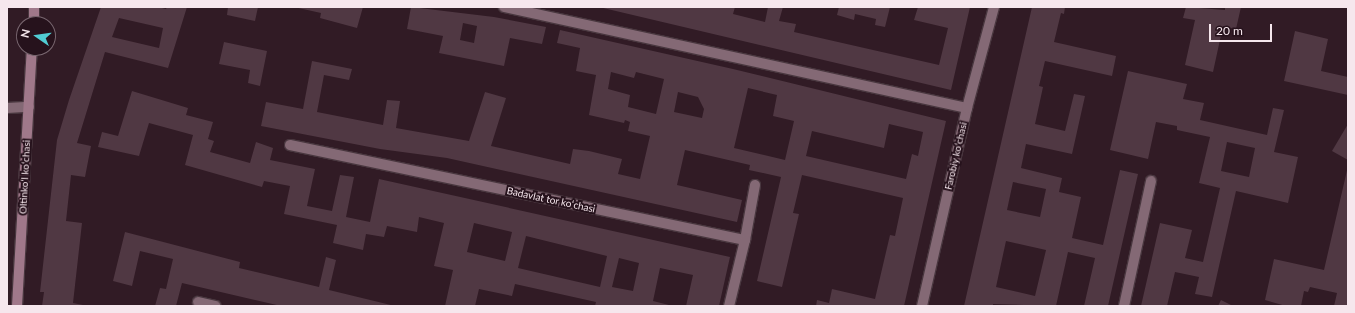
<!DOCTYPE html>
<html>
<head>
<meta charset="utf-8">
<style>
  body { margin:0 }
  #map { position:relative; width:1355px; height:313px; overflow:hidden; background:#311b25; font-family:Lato,sans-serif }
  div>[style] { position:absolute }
  .building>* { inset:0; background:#503843 }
  .roads { filter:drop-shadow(1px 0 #49373f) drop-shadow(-1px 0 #49373f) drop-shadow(0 1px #49373f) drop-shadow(0 -1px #49373f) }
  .service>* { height:10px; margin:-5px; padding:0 5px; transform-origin:5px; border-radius:5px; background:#846975 }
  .minor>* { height:10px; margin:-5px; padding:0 5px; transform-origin:5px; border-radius:5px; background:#846975 }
  .secondary>* { height:10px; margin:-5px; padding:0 5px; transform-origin:5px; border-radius:5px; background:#a0788a }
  span { translate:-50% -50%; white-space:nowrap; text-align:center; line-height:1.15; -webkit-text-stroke:4px #26121c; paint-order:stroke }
  .street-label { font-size:10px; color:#f6e7ed }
  .frame { position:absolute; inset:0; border:8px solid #f6e7ed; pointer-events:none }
  .north { position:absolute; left:16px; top:16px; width:40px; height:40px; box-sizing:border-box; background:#26121c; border:1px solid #796770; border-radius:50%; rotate:283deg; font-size:11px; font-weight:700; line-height:16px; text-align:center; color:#f6e7ed }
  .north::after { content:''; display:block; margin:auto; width:14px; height:18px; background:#51ccd3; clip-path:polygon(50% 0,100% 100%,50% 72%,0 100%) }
  .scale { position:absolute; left:1209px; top:24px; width:63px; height:18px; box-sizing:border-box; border:2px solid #f6e7ed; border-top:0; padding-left:5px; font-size:12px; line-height:14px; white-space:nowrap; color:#f6e7ed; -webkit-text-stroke:3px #26121c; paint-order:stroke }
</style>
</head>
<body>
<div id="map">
  <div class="building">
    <i style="clip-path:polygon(evenodd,101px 7px,158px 7px,166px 9px,167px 7px,187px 7px,168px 68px,105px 52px,77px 143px,91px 146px,85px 177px,71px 175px,66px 221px,82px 223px,73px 303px,88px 306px,42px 306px,44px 292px,40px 292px,57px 140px,69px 100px,101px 7px,119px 18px,163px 28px,159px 48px,112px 37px,119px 18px)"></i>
    <i style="clip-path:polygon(228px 7px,258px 7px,255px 21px,227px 15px)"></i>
    <i style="clip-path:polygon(294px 7px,363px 7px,357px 28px,320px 18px,321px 13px)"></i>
    <i style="clip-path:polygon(evenodd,411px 7px,494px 17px,546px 27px,542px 44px,510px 38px,504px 66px,439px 53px,443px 36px,407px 29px,411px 7px,463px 23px,477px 26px,474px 43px,460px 40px,463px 23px)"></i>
    <i style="clip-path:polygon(599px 7px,735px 7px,733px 14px,765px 22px,768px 7px,783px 7px,779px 21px,796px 24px,794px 32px,939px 65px,948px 28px,914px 20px,918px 7px,970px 7px,951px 90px)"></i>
    <i style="clip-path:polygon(839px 7px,890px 7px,885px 27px,875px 25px,876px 19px,855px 14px,854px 20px,837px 15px)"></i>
    <i style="clip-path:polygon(evenodd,1032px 7px,1065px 7px,1064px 14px,1061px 13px,1054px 42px,1116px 56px,1112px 76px,1045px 61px,1039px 86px,1043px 87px,1035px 124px,1065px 131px,1074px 94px,1085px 96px,1072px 154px,1026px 144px,1021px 168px,1062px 178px,1059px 192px,1081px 197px,1072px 238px,1103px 245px,1120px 170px,1138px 174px,1108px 306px,1084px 306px,1095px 258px,1068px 252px,1056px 306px,993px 304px,993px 306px,964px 306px,1032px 7px,1013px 182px,1046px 189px,1040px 217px,1007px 210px,1013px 182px,1032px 7px,1006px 241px,1046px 250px,1035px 296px,996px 287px,1006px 241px)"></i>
    <i style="clip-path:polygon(1186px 7px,1225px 10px,1225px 7px,1241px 7px,1236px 29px,1223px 26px,1213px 72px,1185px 65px,1195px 20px,1183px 18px)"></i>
    <i style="clip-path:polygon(evenodd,560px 30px,733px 69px,946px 121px,904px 306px,816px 306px,817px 300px,829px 303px,832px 289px,875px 299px,890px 235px,895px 236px,903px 198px,802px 175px,793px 213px,799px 214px,782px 287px,757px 281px,781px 177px,749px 170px,750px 165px,685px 150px,677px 185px,742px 200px,737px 222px,447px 158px,380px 149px,261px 126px,266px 102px,303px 109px,312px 61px,352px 69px,349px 80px,324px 75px,317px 112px,383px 125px,387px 100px,400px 101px,396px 128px,469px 141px,485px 92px,506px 98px,491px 146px,570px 164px,573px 149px,589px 151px,622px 159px,618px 174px,640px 179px,650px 136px,628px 131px,630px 122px,625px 120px,624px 123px,589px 115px,596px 75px,576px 71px,580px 48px,557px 43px,560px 30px,611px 72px,634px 78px,636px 72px,664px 79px,656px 114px,628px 107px,630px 95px,608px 89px,611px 72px,560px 30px,748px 88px,777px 95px,773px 116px,794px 121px,785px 160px,734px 148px,748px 88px,560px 30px,678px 92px,698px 97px,704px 109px,702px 118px,674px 112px,678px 92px,560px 30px,889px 124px,923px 132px,918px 156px,912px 154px,906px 179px,806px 156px,812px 131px,884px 148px,889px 124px)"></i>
    <i style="clip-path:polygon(1295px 31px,1328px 39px,1321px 71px,1348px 77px,1348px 95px,1284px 81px)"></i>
    <i style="clip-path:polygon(224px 42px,267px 51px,260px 86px,248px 83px,250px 70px,219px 64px)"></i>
    <i style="clip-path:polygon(evenodd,1128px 71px,1187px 84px,1183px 99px,1204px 103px,1200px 120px,1267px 135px,1273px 108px,1284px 110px,1274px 152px,1298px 157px,1288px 203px,1236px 191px,1212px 297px,1195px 294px,1199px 277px,1175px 272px,1167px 306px,1141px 306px,1160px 223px,1192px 230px,1185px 258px,1203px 262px,1220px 188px,1199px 183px,1210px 137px,1177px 130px,1177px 126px,1156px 122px,1148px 159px,1110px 150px,1128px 71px,1227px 142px,1255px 148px,1249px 177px,1221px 171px,1227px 142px)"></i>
    <i style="clip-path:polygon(evenodd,132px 91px,188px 108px,186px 115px,213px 122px,208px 139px,214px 141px,210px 152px,250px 163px,256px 142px,273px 148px,270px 160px,315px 169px,307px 206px,332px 211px,340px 175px,354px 177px,346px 217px,370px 222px,379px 179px,730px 257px,719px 306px,686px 306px,693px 275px,660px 268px,653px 301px,673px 306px,595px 306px,596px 302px,515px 284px,512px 296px,479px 289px,475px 306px,445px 306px,453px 270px,434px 266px,444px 223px,419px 217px,417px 232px,387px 226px,384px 237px,366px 234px,363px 250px,333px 243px,337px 225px,284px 214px,290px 186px,264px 181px,262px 187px,185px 165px,193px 135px,149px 123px,139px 156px,98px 147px,102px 132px,118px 136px,132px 91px,474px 223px,512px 232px,505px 261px,467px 252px,474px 223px,132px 91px,526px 236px,607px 256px,600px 287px,518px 268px,526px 236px,132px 91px,619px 258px,639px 263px,633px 291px,612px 287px,619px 258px)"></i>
    <i style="clip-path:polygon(1348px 124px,1348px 160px,1332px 151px)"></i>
    <i style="clip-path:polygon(1348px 166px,1348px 306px,1334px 306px,1337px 293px,1310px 287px,1308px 292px,1304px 291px,1301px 306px,1286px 306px,1265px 300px,1274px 259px,1324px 270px)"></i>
    <i style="clip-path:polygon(125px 232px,240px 262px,239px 268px,319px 287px,326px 257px,336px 260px,329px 290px,395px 306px,281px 306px,182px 283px,176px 306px,155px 306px,160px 288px,166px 289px,173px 259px,140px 251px,132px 286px,113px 281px)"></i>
    <i style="clip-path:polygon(1221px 300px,1233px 306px,1218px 306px)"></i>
  </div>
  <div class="roads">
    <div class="service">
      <i style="left:745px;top:240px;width:56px;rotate:-79.7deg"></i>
      <i style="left:1124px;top:306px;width:128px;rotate:-77.8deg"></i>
    </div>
    <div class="minor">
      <i style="left:504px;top:7px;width:474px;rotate:12.3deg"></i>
      <i style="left:7px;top:108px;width:22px;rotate:-3deg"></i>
      <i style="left:290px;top:145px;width:465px;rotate:11.8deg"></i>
      <i style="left:745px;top:240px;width:68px;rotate:103.6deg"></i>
      <i style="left:198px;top:302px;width:18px;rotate:13deg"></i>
      <i style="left:922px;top:306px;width:203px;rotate:-77.2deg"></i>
      <i style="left:967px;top:108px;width:105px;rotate:-75deg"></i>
    </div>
    <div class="secondary">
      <i style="left:34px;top:24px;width:17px;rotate:-90deg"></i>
      <i style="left:17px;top:306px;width:258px;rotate:-86.7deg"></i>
    </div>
  </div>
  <div class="street-label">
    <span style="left:956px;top:156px;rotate:-77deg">Farobiy koʻchasi</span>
    <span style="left:25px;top:177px;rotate:-87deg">Oltinkoʻl koʻchasi</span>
    <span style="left:551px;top:200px;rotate:12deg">Badavlat tor koʻchasi</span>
  </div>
  <div class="frame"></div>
  <div class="north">N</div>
  <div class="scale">20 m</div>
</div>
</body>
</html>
